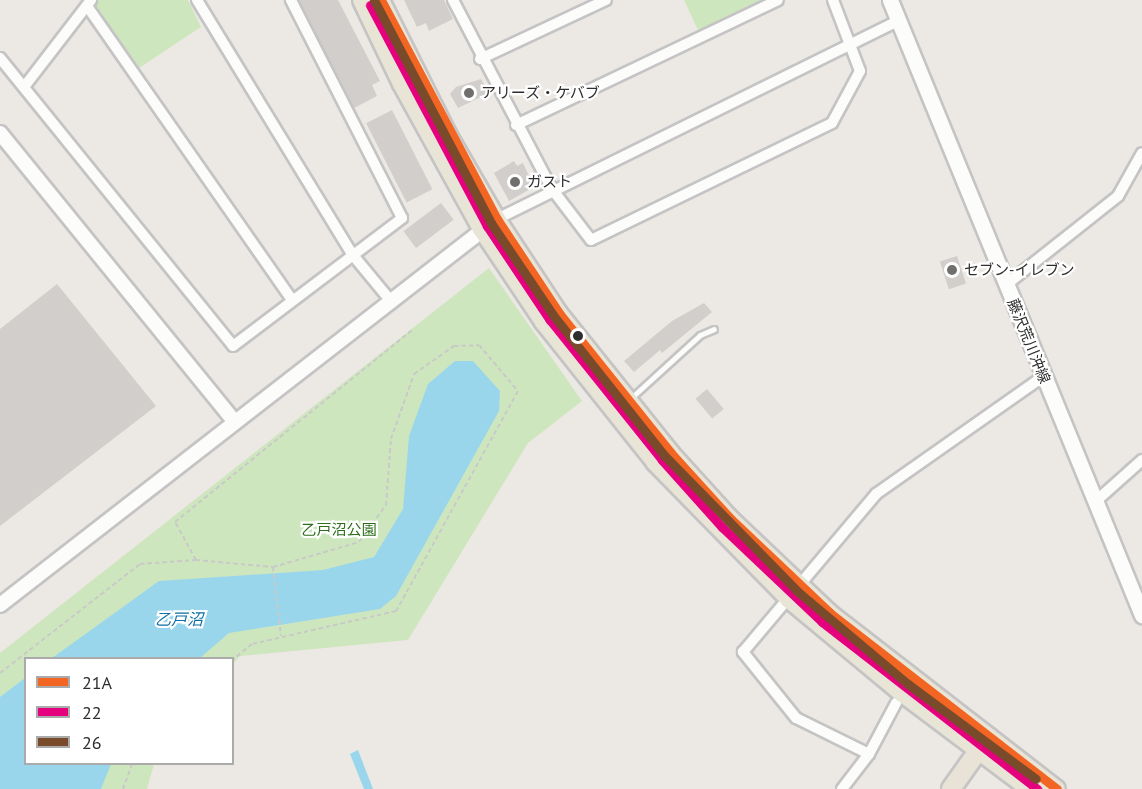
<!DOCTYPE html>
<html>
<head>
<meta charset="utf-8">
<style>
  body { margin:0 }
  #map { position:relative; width:1142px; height:789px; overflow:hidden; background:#ece8e4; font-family:"PT Sans","Noto Sans JP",sans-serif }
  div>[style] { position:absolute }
  .green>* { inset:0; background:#cee6be }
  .water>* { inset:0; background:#99d6ec }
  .building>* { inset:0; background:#d1cecb; transform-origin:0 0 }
  .path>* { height:2px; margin-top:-1px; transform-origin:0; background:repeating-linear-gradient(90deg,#c9c9c8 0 4.5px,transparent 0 7.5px) }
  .roads { filter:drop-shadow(2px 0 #c5c4c5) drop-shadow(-2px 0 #c5c4c5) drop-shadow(0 2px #c5c4c5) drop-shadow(0 -2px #c5c4c5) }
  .service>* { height:5px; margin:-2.5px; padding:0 2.5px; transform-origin:2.5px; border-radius:2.5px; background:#fcfcfb }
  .minor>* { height:10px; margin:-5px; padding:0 5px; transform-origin:5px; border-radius:5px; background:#fcfcfb }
  .tertiary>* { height:14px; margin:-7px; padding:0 7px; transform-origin:7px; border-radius:7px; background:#fcfcfb }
  .secondary>* { height:15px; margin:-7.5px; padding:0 7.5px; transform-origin:7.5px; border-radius:7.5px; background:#fcfcfb }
  .primary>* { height:16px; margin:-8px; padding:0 8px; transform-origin:8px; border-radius:8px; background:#e8e4d6 }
  .trunk>* { height:18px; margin:-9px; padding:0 9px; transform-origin:9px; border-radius:9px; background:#e9e2d6 }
  .bus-1>* { height:9px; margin:-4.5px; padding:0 4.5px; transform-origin:4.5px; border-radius:4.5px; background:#f26522 }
  .bus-2>* { height:9px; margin:-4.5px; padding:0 4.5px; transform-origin:4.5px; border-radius:4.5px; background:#e5007d }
  .bus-3>* { height:9px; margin:-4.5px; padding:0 4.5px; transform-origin:4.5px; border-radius:4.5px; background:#7a4b2a }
  .dots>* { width:16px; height:16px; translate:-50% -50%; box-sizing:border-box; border:3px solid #fff; border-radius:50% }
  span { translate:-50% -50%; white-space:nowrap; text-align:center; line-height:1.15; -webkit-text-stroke:4.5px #fff; paint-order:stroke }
  .poi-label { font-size:15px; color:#2e2e2e }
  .left { translate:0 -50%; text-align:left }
  .street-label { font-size:15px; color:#2e2e2e }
  .park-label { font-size:15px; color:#2c6e1b }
  .water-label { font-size:16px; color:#0d6fa3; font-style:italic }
  .legend { position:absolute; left:24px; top:657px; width:210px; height:108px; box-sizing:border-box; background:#fff; border:2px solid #ababab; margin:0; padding:8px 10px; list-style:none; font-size:18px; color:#2e2e2e }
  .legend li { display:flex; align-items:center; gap:12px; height:30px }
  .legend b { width:30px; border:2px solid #ababab }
</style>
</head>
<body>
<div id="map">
  <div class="green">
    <i style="clip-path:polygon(95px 0,188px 0,201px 27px,136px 70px,90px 6px)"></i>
    <i style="clip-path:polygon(684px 0,771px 0,698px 30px)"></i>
    <i style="clip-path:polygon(489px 268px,582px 401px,528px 443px,408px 640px,240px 656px,233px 664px,232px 658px,26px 658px,26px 764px,154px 764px,147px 789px,0 789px,0 653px)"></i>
  </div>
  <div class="water">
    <i style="clip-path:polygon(455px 361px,473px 361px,500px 391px,499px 411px,396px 596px,380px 609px,229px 633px,200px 658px,52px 658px,159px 581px,323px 570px,374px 557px,403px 509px,409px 436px,428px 384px)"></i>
    <i style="clip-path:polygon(25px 678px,26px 764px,111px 764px,101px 789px,0 789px,0 697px)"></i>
    <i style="clip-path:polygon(358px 750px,373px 789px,364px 789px,350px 754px)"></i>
  </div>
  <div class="building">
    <i style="clip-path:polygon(299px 0,338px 0,380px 81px,372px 85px,377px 96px,354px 108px)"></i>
    <i style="clip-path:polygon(404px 0,444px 0,453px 19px,429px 31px,426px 23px,417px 27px)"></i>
    <i style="clip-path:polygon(481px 79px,489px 93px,458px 108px,450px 94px,456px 87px)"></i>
    <i style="left:392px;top:110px;width:89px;height:29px;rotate:63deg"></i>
    <i style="clip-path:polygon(514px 161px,517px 166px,523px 163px,534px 187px,509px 201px,494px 173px)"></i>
    <i style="left:441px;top:203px;width:21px;height:47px;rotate:53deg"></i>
    <i style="left:957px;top:256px;width:29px;height:18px;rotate:72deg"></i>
    <i style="clip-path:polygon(57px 284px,156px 406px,0 526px,0 329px)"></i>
    <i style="clip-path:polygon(704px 303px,712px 312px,662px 353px,660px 350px,634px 372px,624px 361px,672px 321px)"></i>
    <i style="left:707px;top:389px;width:26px;height:15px;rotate:50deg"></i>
  </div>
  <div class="path">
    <i style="left:196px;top:560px;width:43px;rotate:-118.9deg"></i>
    <i style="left:175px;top:522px;width:306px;rotate:-39deg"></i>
    <i style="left:273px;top:567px;width:69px;rotate:83.4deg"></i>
    <i style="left:0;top:673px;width:177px;rotate:-37.9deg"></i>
    <i style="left:140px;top:564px;width:56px;rotate:-4.1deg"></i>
    <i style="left:196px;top:560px;width:77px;rotate:5.2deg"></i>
    <i style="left:273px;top:567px;width:90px;rotate:-16.2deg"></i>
    <i style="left:359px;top:542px;width:46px;rotate:-53.9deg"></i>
    <i style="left:386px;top:505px;width:66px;rotate:-85.7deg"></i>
    <i style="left:391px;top:439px;width:69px;rotate:-70.5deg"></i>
    <i style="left:414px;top:374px;width:49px;rotate:-35deg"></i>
    <i style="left:454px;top:346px;width:25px;rotate:-2deg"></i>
    <i style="left:479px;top:345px;width:60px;rotate:49.7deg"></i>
    <i style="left:518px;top:391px;width:252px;rotate:119deg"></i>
    <i style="left:396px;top:611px;width:148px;rotate:167.1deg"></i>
    <i style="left:252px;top:644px;width:26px;rotate:141deg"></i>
    <i style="left:123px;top:789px;width:27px;rotate:-70deg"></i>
  </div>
  <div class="roads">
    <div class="service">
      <i style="left:631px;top:398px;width:93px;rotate:-42.4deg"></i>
      <i style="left:700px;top:335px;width:15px;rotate:-23deg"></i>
    </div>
    <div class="minor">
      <i style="left:197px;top:0;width:298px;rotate:58.6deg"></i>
      <i style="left:352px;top:254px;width:60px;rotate:50.4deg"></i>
      <i style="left:453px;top:0;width:213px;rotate:62.4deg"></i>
      <i style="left:552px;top:189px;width:64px;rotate:52.6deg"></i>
      <i style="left:591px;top:240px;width:268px;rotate:-25.9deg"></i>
      <i style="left:832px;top:123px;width:59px;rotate:-61.7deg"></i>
      <i style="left:860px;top:71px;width:76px;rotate:-110.8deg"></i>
      <i style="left:87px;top:6px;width:358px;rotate:55.1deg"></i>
      <i style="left:0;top:58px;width:370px;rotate:51deg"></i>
      <i style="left:233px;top:346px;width:212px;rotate:-37.1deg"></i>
      <i style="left:402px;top:218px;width:245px;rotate:-117deg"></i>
      <i style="left:480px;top:59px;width:139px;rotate:-25.1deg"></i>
      <i style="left:24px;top:87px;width:110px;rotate:-52.4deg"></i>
      <i style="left:516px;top:125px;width:290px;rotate:-25.5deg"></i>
      <i style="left:497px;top:219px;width:447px;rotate:-26.3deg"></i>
      <i style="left:1007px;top:284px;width:142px;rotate:-38.4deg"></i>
      <i style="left:1118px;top:196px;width:49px;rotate:-60.8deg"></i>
      <i style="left:1095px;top:502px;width:63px;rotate:-41.8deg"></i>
      <i style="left:869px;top:754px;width:81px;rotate:-153.7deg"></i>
      <i style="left:796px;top:718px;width:85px;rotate:-128.8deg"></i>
      <i style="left:743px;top:652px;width:207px;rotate:-49.9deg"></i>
      <i style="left:876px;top:494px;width:205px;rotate:-35.1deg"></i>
      <i style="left:842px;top:789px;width:44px;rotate:-52.4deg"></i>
      <i style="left:869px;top:754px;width:58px;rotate:-62.1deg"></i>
    </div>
    <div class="tertiary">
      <i style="left:0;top:133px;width:370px;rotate:50.9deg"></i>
      <i style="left:0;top:605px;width:629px;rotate:-37.84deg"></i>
    </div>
    <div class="secondary">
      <i style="left:890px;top:0;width:665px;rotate:67.72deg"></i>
    </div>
    <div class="primary">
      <i style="left:361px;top:0;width:93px;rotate:64.5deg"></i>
      <i style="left:401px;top:84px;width:166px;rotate:61.1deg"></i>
      <i style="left:481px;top:229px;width:112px;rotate:56.3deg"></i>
      <i style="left:543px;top:322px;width:180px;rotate:51.5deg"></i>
      <i style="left:655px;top:463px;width:192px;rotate:45.6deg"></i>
      <i style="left:789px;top:600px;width:146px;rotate:39.7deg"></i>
      <i style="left:901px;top:693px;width:160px;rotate:36.9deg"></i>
      <i style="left:381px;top:0;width:150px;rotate:63.4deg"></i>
      <i style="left:448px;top:134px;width:98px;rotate:60deg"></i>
      <i style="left:497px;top:219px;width:113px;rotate:56.6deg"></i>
      <i style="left:559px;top:313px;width:179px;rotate:51.3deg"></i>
      <i style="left:671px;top:453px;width:88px;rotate:47.8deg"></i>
      <i style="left:730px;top:518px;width:138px;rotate:43.5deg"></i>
      <i style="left:830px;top:613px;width:287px;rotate:37.8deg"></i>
    </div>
    <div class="trunk">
      <i style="left:951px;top:789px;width:64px;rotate:-54.6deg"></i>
    </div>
  </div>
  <div class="bus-1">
    <i style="left:381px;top:0;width:248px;rotate:62.1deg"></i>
    <i style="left:497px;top:219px;width:113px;rotate:56.6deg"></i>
    <i style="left:559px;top:313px;width:179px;rotate:51.3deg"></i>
    <i style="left:671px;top:453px;width:88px;rotate:47.8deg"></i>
    <i style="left:730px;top:518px;width:138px;rotate:43.5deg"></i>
    <i style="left:830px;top:613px;width:287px;rotate:37.8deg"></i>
  </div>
  <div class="bus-2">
    <i style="left:370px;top:5px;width:250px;rotate:62.1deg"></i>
    <i style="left:487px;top:226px;width:113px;rotate:56.2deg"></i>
    <i style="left:550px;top:320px;width:179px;rotate:51.3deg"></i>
    <i style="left:662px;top:460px;width:90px;rotate:48.2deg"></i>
    <i style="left:722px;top:527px;width:138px;rotate:43.5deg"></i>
    <i style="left:822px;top:622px;width:272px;rotate:37.8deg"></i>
  </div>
  <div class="bus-3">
    <i style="left:374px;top:0;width:252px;rotate:62.3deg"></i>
    <i style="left:491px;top:223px;width:111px;rotate:56deg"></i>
    <i style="left:553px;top:315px;width:179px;rotate:51.6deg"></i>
    <i style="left:664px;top:455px;width:190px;rotate:45.6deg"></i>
    <i style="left:797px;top:591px;width:145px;rotate:40deg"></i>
    <i style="left:908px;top:684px;width:159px;rotate:36.6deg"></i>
  </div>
  <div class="dots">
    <i style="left:469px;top:93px;background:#706f6e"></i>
    <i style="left:515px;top:182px;background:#706f6e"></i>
    <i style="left:952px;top:270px;background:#706f6e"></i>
    <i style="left:578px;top:336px;background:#2e2e2e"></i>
  </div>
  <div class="poi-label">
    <span class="left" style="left:481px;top:93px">アリーズ・ケバブ</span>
    <span class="left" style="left:527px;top:182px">ガスト</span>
    <span class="left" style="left:964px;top:270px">セブン-イレブン</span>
  </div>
  <div class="street-label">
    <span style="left:1029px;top:341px;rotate:68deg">藤沢荒川沖線</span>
  </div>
  <div class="park-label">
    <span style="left:339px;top:530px">乙戸沼公園</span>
  </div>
  <div class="water-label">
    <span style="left:179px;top:619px">乙戸沼</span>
  </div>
  <ul class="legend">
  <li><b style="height:8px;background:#f26522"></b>21A</li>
  <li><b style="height:8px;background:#e5007d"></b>22</li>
  <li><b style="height:8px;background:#7a4b2a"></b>26</li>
  </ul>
</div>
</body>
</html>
